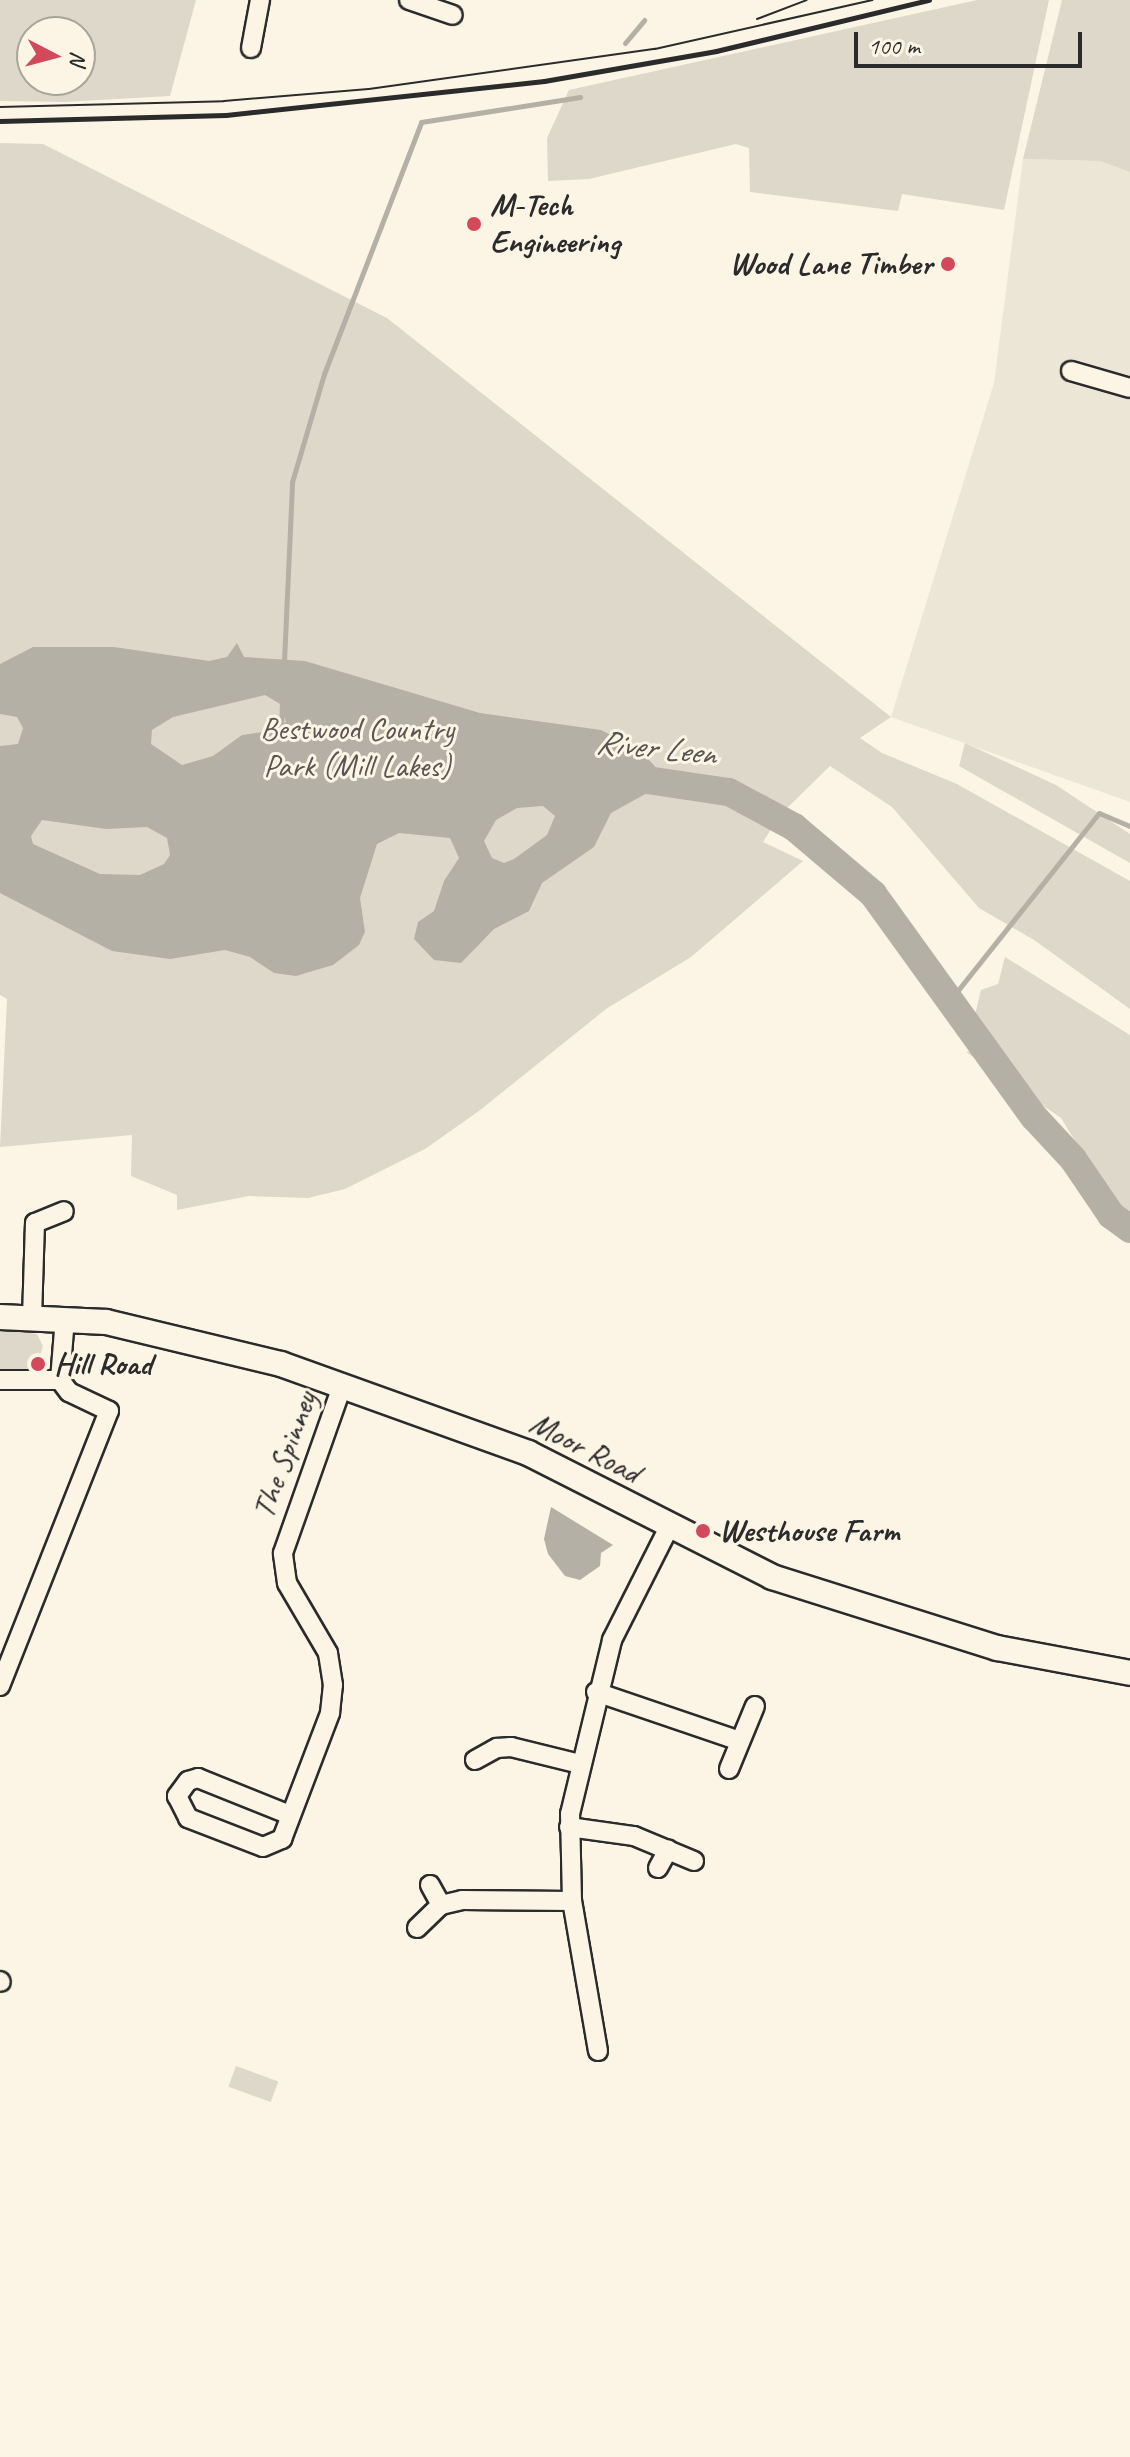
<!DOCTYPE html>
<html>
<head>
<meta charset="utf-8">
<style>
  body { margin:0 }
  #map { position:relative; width:1130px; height:2457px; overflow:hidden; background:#fcf5e5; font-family:Caveat,sans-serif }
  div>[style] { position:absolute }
  .built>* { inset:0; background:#ece6d7 }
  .green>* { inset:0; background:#ded8ca; transform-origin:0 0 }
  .water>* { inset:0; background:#b4b0a5 }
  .stream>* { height:5px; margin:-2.5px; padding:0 2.5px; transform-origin:2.5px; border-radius:2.5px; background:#b4b0a5 }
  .river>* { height:28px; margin:-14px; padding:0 14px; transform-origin:14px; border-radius:14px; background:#b4b0a5 }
  .roads { filter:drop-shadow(2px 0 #2b2b2b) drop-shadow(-2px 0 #2b2b2b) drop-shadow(0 2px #2b2b2b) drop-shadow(0 -2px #2b2b2b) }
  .minor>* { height:18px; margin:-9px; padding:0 9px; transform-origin:9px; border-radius:9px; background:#fcf5e5 }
  .secondary>* { height:24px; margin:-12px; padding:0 12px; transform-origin:12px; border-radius:12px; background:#fcf5e5 }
  .tram>* { height:2px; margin:-1px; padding:0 1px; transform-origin:1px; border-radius:1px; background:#2b2b2b }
  .rail>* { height:5px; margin:-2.5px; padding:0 2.5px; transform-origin:2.5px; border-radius:2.5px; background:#2b2b2b }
  .dots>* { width:22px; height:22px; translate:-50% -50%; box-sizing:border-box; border:4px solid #fcf5e5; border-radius:50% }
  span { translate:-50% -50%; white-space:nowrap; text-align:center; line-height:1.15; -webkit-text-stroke:6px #fcf5e5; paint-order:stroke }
  .poi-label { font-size:32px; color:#2b2b2b; font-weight:700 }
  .left { translate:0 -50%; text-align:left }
  .right { translate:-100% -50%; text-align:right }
  .park-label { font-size:32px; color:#585653 }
  .street-label { font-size:32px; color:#2b2b2b }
  .water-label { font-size:34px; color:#545350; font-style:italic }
  .north { position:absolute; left:16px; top:16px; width:80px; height:80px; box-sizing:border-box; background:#fcf5e5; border:2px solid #a8a49b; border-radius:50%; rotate:96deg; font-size:22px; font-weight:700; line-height:32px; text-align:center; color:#2b2b2b }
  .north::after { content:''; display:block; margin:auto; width:28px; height:36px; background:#d1495b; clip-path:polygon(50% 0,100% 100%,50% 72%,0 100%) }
  .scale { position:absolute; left:854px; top:32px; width:228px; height:36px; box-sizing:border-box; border:4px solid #2b2b2b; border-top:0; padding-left:10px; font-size:24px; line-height:28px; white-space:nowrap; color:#2b2b2b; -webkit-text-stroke:6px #fcf5e5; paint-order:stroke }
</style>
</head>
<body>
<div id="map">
  <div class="built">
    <i style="clip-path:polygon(1023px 159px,1100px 161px,1130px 172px,1130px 802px,891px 717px,994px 383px)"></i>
  </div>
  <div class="green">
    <i style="clip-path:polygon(evenodd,0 0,196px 0,170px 96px,64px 102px,0 101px,0 0,32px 32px,80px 32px,80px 80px,32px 80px,32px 32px)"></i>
    <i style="clip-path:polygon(977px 0,1049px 0,1004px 210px,902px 194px,898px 211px,750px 192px,749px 148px,736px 144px,589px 179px,548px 181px,547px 138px,569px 90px)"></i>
    <i style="clip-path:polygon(1062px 0,1130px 0,1130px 172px,1100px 161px,1023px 159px)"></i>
    <i style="clip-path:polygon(0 143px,43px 144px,387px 318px,891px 717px,860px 738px,882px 753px,957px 784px,1130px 881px,1130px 1009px,1034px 940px,979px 908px,892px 807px,830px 766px,780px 815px,763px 842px,803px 861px,691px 957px,606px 1009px,479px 1111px,425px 1149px,345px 1189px,308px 1198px,249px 1196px,177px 1210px,177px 1195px,131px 1176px,132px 1135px,0 1147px,7px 999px,0 995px)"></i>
    <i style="clip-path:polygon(965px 743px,1056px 785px,1130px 834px,1130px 863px,959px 766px)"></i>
    <i style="clip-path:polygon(1005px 957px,1130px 1035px,1130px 1218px,1105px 1190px,1061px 1118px,966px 1052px,990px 1047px,974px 1019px,981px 990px,998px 984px)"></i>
    <i style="clip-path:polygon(0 1328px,37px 1334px,43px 1346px,37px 1365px,25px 1371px,0 1369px)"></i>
    <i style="left:236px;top:2066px;width:45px;height:22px;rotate:20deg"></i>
  </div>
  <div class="water">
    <i style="clip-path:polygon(evenodd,237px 643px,244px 657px,305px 661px,480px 713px,601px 730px,640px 750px,660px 772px,658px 787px,611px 813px,594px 847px,542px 883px,529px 911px,494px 929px,461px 963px,434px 960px,414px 939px,418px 922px,434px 911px,444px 881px,459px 858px,450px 838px,399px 833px,377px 844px,360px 898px,365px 932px,359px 945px,333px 965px,296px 976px,274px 973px,250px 957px,225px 950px,170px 959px,112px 951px,0 893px,0 746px,18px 744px,23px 728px,17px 717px,0 714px,0 664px,33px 647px,114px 647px,209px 661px,227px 657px,237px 643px,265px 695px,280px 704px,286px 722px,271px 731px,242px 735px,213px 756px,182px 765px,151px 744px,152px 730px,173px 717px,265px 695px,237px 643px,543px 806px,555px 816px,547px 835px,514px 859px,504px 863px,492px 858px,484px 841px,496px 820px,517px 808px,543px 806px,237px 643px,42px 820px,106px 829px,147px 827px,167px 838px,170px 855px,164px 864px,140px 875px,100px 874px,33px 844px,31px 836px,42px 820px)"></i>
    <i style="clip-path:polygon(551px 1507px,613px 1545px,601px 1553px,600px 1566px,580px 1580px,565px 1576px,548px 1554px,544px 1539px)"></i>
  </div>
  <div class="stream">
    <i style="left:625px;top:43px;width:30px;rotate:-50deg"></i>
    <i style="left:284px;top:661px;width:179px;rotate:-87.4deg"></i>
    <i style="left:292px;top:482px;width:113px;rotate:-73.5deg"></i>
    <i style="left:324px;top:374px;width:270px;rotate:-68.9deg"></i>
    <i style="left:421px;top:122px;width:161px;rotate:-8.9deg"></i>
    <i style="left:281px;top:729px;width:26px;rotate:-88deg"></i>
    <i style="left:947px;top:1004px;width:244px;rotate:-51.5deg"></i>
    <i style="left:1099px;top:813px;width:34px;rotate:23deg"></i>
  </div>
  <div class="river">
    <i style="left:620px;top:776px;width:110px;rotate:8.4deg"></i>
    <i style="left:729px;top:792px;width:74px;rotate:28.3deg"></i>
    <i style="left:794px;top:827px;width:104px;rotate:40.3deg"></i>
    <i style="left:873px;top:894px;width:275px;rotate:54.2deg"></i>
    <i style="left:1034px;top:1117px;width:57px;rotate:47.1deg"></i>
    <i style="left:1073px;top:1159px;width:68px;rotate:55.8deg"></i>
    <i style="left:1111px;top:1215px;width:24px;rotate:36deg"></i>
  </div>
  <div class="roads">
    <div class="minor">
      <i style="left:409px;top:0;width:46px;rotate:18.8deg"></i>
      <i style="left:251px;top:48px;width:49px;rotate:-79.4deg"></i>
      <i style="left:1071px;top:371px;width:61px;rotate:16.1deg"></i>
      <i style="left:32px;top:1318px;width:95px;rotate:-88.2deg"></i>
      <i style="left:35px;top:1223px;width:31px;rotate:-22deg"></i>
      <i style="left:0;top:1380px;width:60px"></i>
      <i style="left:0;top:1686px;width:296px;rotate:-68.4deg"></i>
      <i style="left:109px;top:1411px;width:44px;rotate:-154.6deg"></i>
      <i style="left:69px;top:1392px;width:15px;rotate:-127deg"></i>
      <i style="left:60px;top:1380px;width:62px;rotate:-85.4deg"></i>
      <i style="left:596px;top:1692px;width:152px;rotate:18.8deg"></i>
      <i style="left:475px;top:1760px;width:25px;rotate:-29deg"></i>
      <i style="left:497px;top:1748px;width:14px;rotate:-4deg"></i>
      <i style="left:511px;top:1747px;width:71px;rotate:13.8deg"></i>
      <i style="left:729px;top:1769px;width:68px;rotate:-67.6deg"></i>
      <i style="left:290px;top:1815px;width:99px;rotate:-158.1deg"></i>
      <i style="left:198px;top:1778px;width:10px;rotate:163deg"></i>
      <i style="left:188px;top:1781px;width:19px;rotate:126deg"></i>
      <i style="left:177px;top:1796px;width:25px;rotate:63deg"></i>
      <i style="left:188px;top:1818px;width:80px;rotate:21.1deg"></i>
      <i style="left:263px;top:1847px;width:21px;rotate:-23deg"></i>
      <i style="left:282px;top:1839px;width:135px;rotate:-69.1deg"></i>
      <i style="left:330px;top:1713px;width:28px;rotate:-84deg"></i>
      <i style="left:333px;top:1685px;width:32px;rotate:-99deg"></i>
      <i style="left:328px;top:1653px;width:81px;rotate:-120.4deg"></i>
      <i style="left:287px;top:1583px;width:30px;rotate:-98deg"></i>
      <i style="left:283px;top:1553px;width:179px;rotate:-70.5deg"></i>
      <i style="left:569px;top:1827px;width:66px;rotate:7.9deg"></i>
      <i style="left:634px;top:1836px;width:65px;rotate:22.6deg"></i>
      <i style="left:658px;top:1868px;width:21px;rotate:-61deg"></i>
      <i style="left:430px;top:1885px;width:23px;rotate:61deg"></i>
      <i style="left:417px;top:1928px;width:33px;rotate:-44deg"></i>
      <i style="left:441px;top:1905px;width:22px;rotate:-13deg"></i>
      <i style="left:462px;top:1900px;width:110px;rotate:0.5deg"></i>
      <i style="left:0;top:1981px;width:1px;rotate:45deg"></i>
      <i style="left:598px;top:2051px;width:152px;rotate:-99.8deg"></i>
      <i style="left:572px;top:1901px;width:87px;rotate:-91.3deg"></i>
      <i style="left:570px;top:1814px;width:179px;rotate:-76.4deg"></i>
      <i style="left:612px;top:1640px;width:127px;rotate:-63.2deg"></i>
    </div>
    <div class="secondary">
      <i style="left:0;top:1317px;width:106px;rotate:2.7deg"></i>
      <i style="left:106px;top:1322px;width:180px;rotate:13.5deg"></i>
      <i style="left:281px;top:1364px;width:263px;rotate:19.8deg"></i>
      <i style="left:528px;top:1453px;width:274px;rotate:26.9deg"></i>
      <i style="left:772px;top:1577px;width:236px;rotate:17.5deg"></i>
      <i style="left:997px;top:1648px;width:135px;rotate:10.6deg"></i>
    </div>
  </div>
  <div class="tram">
    <i style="left:757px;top:19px;width:53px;rotate:-20.8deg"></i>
    <i style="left:0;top:107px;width:224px;rotate:-1.5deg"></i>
    <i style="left:224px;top:101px;width:145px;rotate:-4.7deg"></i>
    <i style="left:369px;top:89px;width:289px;rotate:-8deg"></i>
    <i style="left:655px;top:49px;width:223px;rotate:-12.7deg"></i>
  </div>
  <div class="rail">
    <i style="left:0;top:121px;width:226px;rotate:-1.5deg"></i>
    <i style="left:226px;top:115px;width:320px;rotate:-6.1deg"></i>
    <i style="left:544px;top:81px;width:175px;rotate:-9.9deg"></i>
    <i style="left:716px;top:51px;width:219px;rotate:-13.5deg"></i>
  </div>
  <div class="dots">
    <i style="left:474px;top:224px;background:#d1495b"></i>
    <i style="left:948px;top:264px;background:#d1495b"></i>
    <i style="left:38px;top:1364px;background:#d1495b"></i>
    <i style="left:703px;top:1531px;background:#d1495b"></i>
  </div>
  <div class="poi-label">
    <span class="left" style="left:490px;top:224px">M-Tech<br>Engineering</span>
    <span class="right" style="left:932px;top:264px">Wood Lane Timber</span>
    <span class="left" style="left:54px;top:1364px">Hill Road</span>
    <span class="left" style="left:719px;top:1531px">Westhouse Farm</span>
  </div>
  <div class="park-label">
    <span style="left:357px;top:748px">Bestwood Country<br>Park (Mill Lakes)</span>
  </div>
  <div class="street-label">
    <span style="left:585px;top:1448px;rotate:27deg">Moor Road</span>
    <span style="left:285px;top:1455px;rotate:-70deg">The Spinney</span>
  </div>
  <div class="water-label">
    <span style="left:656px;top:747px;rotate:6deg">River Leen</span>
  </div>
  <div class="north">N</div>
  <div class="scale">100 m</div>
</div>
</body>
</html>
